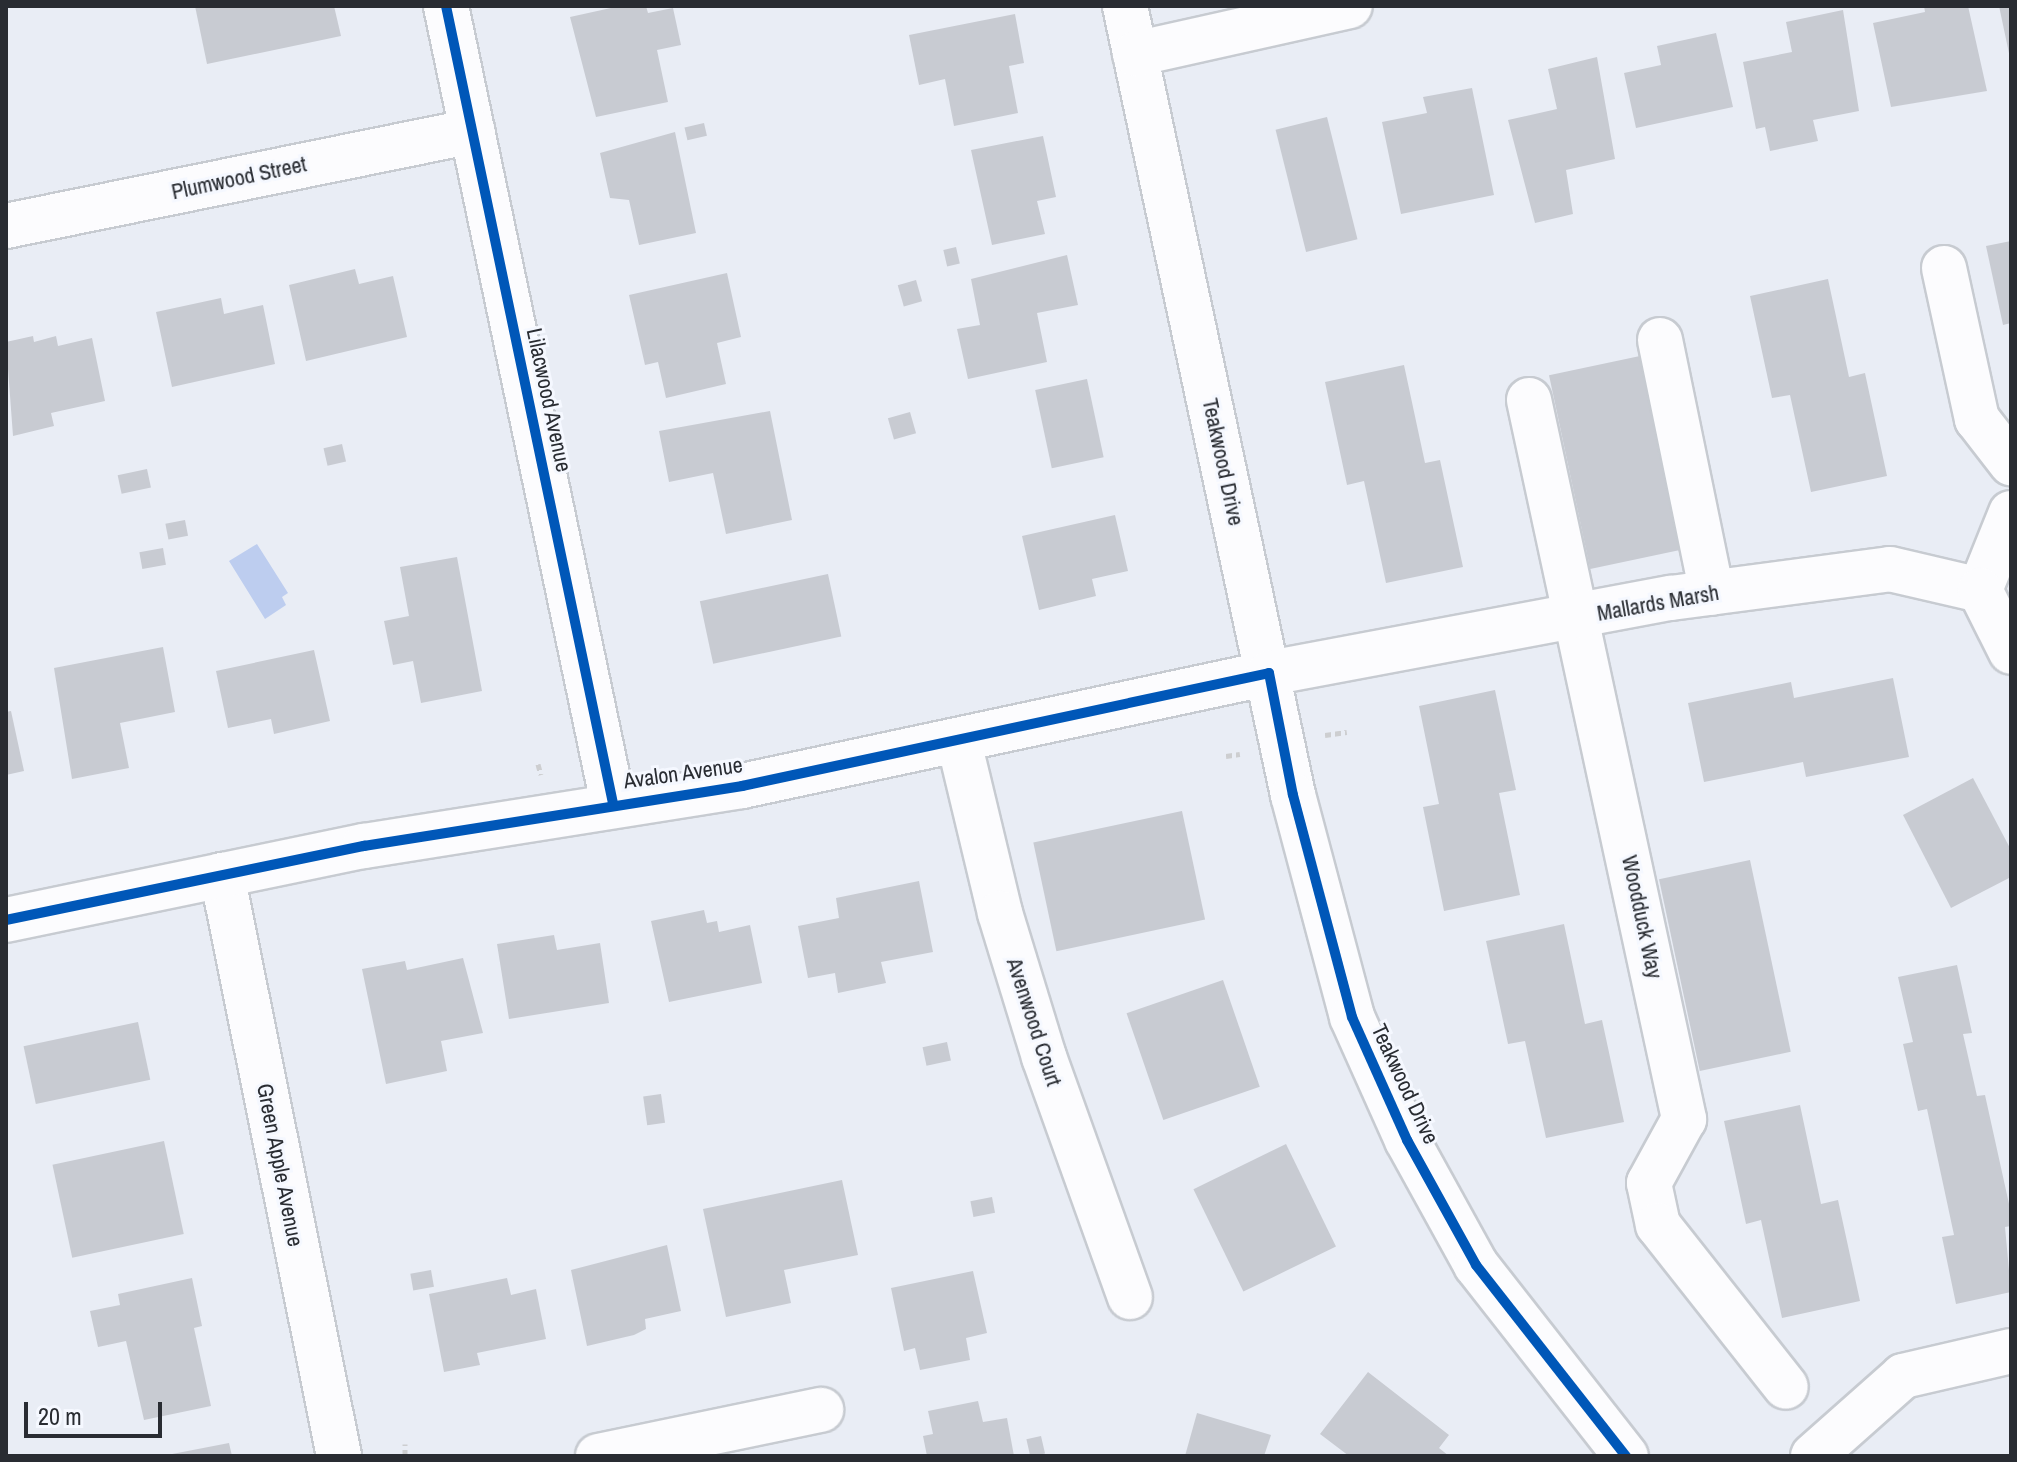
<!DOCTYPE html>
<html>
<head>
<meta charset="utf-8">
<style>
  body { margin:0 }
  #map { position:relative; width:2017px; height:1462px; overflow:hidden; background:#e9edf5; font-family:"Archivo Narrow",sans-serif }
  div>[style] { position:absolute }
  .water>* { inset:0; background:#bdcdef }
  .building>* { inset:0; background:#c8cbd2; transform-origin:0 0 }
  .path>* { height:5px; margin-top:-2.5px; transform-origin:0; background:repeating-linear-gradient(90deg,#cdced0 0 6px,transparent 0 10px) }
  .roads { filter:drop-shadow(2px 0 #c7cbd1) drop-shadow(-2px 0 #c7cbd1) drop-shadow(0 2px #c7cbd1) drop-shadow(0 -2px #c7cbd1) }
  .minor>* { height:44px; margin:-22px; padding:0 22px; transform-origin:22px; border-radius:22px; background:#fcfcfe }
  .cycleway>* { height:10px; margin:-5px; padding:0 5px; transform-origin:5px; border-radius:5px; background:#0057b8 }
  span { translate:-50% -50%; white-space:nowrap; text-align:center; line-height:1.15; -webkit-text-stroke:6px #f5f8ff; paint-order:stroke }
  .street-label { font-size:22px; color:#292c32 }
  .frame { position:absolute; inset:0; border:8px solid #292c32; pointer-events:none }
  .scale { position:absolute; left:24px; top:1402px; width:138px; height:36px; box-sizing:border-box; border:4px solid #292c32; border-top:0; padding-left:10px; font-size:24px; line-height:28px; white-space:nowrap; color:#292c32; -webkit-text-stroke:6px #f5f8ff; paint-order:stroke }
</style>
</head>
<body>
<div id="map">
  <div class="water">
    <i style="clip-path:polygon(257px 544px,288px 593px,282px 597px,286px 605px,265px 619px,229px 561px)"></i>
  </div>
  <div class="building">
    <i style="clip-path:polygon(195px 6px,334px 6px,341px 36px,207px 64px)"></i>
    <i style="clip-path:polygon(620px 6px,646px 6px,648px 13px,673px 8px,681px 45px,657px 50px,668px 102px,596px 117px,570px 17px)"></i>
    <i style="clip-path:polygon(1924px 6px,1968px 6px,1987px 91px,1891px 107px,1873px 23px,1925px 12px)"></i>
    <i style="clip-path:polygon(1999px 6px,2011px 6px,2011px 58px,2010px 58px)"></i>
    <i style="clip-path:polygon(1843px 10px,1859px 111px,1813px 120px,1818px 141px,1770px 151px,1765px 127px,1756px 129px,1743px 62px,1792px 52px,1786px 22px)"></i>
    <i style="clip-path:polygon(1015px 14px,1024px 63px,1009px 66px,1018px 113px,954px 126px,945px 79px,919px 85px,909px 35px)"></i>
    <i style="clip-path:polygon(1716px 33px,1733px 107px,1636px 128px,1624px 73px,1661px 65px,1657px 46px)"></i>
    <i style="clip-path:polygon(1597px 57px,1615px 159px,1566px 170px,1573px 214px,1535px 223px,1508px 120px,1557px 109px,1548px 69px)"></i>
    <i style="clip-path:polygon(1472px 88px,1494px 195px,1401px 214px,1382px 122px,1427px 113px,1423px 97px)"></i>
    <i style="left:1327px;top:117px;width:126px;height:53px;rotate:76deg"></i>
    <i style="left:704px;top:123px;width:13px;height:20px;rotate:77deg"></i>
    <i style="clip-path:polygon(675px 132px,696px 233px,639px 245px,629px 200px,610px 198px,600px 153px)"></i>
    <i style="clip-path:polygon(1043px 136px,1056px 197px,1037px 201px,1045px 234px,992px 245px,971px 150px)"></i>
    <i style="clip-path:polygon(2011px 241px,2011px 323px,2003px 325px,1986px 246px)"></i>
    <i style="left:956px;top:247px;width:17px;height:13px;rotate:77deg"></i>
    <i style="clip-path:polygon(1067px 255px,1078px 305px,1037px 313px,1047px 362px,968px 379px,957px 329px,980px 325px,971px 279px)"></i>
    <i style="clip-path:polygon(355px 269px,359px 284px,393px 276px,407px 337px,306px 361px,289px 285px)"></i>
    <i style="clip-path:polygon(727px 273px,741px 337px,717px 343px,726px 384px,666px 398px,658px 362px,645px 365px,629px 295px)"></i>
    <i style="clip-path:polygon(1828px 279px,1849px 377px,1865px 373px,1887px 476px,1811px 492px,1790px 395px,1772px 398px,1750px 296px)"></i>
    <i style="left:916px;top:280px;width:22px;height:19px;rotate:74deg"></i>
    <i style="clip-path:polygon(221px 298px,224px 314px,263px 305px,275px 364px,172px 387px,156px 312px)"></i>
    <i style="clip-path:polygon(33px 336px,34px 342px,56px 336px,58px 346px,92px 338px,105px 401px,51px 413px,54px 426px,13px 436px,6px 342px)"></i>
    <i style="left:1640px;top:356px;width:198px;height:93px;rotate:78deg"></i>
    <i style="clip-path:polygon(1404px 365px,1425px 463px,1440px 460px,1463px 567px,1386px 583px,1364px 481px,1347px 485px,1325px 382px)"></i>
    <i style="left:1087px;top:379px;width:80px;height:53px;rotate:78deg"></i>
    <i style="clip-path:polygon(770px 411px,792px 520px,726px 534px,713px 473px,669px 482px,659px 431px)"></i>
    <i style="left:910px;top:412px;width:22px;height:23px;rotate:74deg"></i>
    <i style="left:342px;top:444px;width:18px;height:19px;rotate:77deg"></i>
    <i style="left:147px;top:469px;width:19px;height:30px;rotate:78deg"></i>
    <i style="clip-path:polygon(1115px 515px,1128px 571px,1092px 579px,1096px 596px,1039px 610px,1022px 536px)"></i>
    <i style="left:185px;top:520px;width:16px;height:20px;rotate:79deg"></i>
    <i style="left:163px;top:548px;width:17px;height:24px;rotate:80deg"></i>
    <i style="clip-path:polygon(457px 557px,482px 691px,421px 703px,413px 661px,393px 665px,384px 621px,409px 616px,400px 567px)"></i>
    <i style="left:828px;top:574px;width:64px;height:131px;rotate:78deg"></i>
    <i style="clip-path:polygon(163px 647px,175px 712px,120px 723px,129px 768px,72px 779px,54px 668px)"></i>
    <i style="clip-path:polygon(314px 650px,330px 721px,274px 734px,271px 719px,228px 728px,216px 671px)"></i>
    <i style="clip-path:polygon(1893px 678px,1909px 757px,1806px 777px,1803px 762px,1704px 782px,1688px 703px,1791px 682px,1794px 698px)"></i>
    <i style="clip-path:polygon(1495px 690px,1516px 790px,1499px 793px,1520px 895px,1444px 911px,1423px 807px,1439px 804px,1419px 706px)"></i>
    <i style="clip-path:polygon(11px 711px,24px 771px,6px 775px,6px 712px)"></i>
    <i style="clip-path:polygon(1973px 778px,2011px 850px,2011px 877px,1951px 908px,1903px 815px)"></i>
    <i style="left:1182px;top:811px;width:111px;height:152px;rotate:78deg"></i>
    <i style="left:1750px;top:860px;width:196px;height:93px;rotate:78deg"></i>
    <i style="clip-path:polygon(919px 881px,933px 952px,881px 962px,886px 983px,838px 993px,835px 973px,808px 978px,798px 926px,839px 918px,836px 898px)"></i>
    <i style="clip-path:polygon(704px 910px,707px 923px,717px 921px,719px 932px,750px 925px,762px 983px,669px 1002px,651px 921px)"></i>
    <i style="clip-path:polygon(1564px 924px,1585px 1024px,1602px 1020px,1624px 1122px,1546px 1138px,1525px 1041px,1508px 1044px,1486px 941px)"></i>
    <i style="clip-path:polygon(554px 935px,557px 950px,600px 943px,609px 1003px,509px 1019px,497px 944px)"></i>
    <i style="clip-path:polygon(463px 958px,483px 1033px,441px 1041px,447px 1071px,386px 1084px,362px 969px,405px 961px,407px 970px)"></i>
    <i style="clip-path:polygon(1957px 965px,1972px 1033px,1963px 1034px,1977px 1096px,1985px 1095px,2011px 1213px,2011px 1226px,2005px 1227px,2011px 1292px,1956px 1304px,1942px 1237px,1954px 1235px,1927px 1109px,1918px 1111px,1903px 1044px,1913px 1042px,1898px 977px)"></i>
    <i style="left:1223px;top:980px;width:113px;height:102px;rotate:71deg"></i>
    <i style="left:138px;top:1022px;width:59px;height:117px;rotate:78deg"></i>
    <i style="left:947px;top:1042px;width:19px;height:25px;rotate:78deg"></i>
    <i style="left:661px;top:1094px;width:29px;height:18px;rotate:82deg"></i>
    <i style="clip-path:polygon(1800px 1105px,1821px 1204px,1838px 1200px,1860px 1301px,1782px 1318px,1761px 1220px,1746px 1224px,1724px 1121px)"></i>
    <i style="left:164px;top:1141px;width:95px;height:114px;rotate:78deg"></i>
    <i style="left:1286px;top:1144px;width:114px;height:103px;rotate:64deg"></i>
    <i style="clip-path:polygon(842px 1180px,858px 1255px,784px 1270px,791px 1303px,726px 1317px,703px 1209px)"></i>
    <i style="left:992px;top:1197px;width:16px;height:22px;rotate:79deg"></i>
    <i style="clip-path:polygon(667px 1245px,681px 1311px,645px 1319px,646px 1329px,634px 1335px,587px 1346px,571px 1270px)"></i>
    <i style="left:431px;top:1270px;width:17px;height:21px;rotate:80deg"></i>
    <i style="clip-path:polygon(973px 1271px,987px 1333px,966px 1338px,970px 1360px,920px 1370px,915px 1348px,904px 1351px,891px 1288px)"></i>
    <i style="clip-path:polygon(192px 1278px,202px 1326px,194px 1328px,211px 1406px,144px 1420px,126px 1341px,98px 1347px,90px 1311px,120px 1305px,118px 1294px)"></i>
    <i style="clip-path:polygon(507px 1278px,511px 1295px,536px 1289px,546px 1339px,477px 1353px,480px 1365px,444px 1372px,429px 1294px)"></i>
    <i style="clip-path:polygon(1368px 1372px,1449px 1435px,1439px 1448px,1449px 1456px,1349px 1456px,1320px 1434px)"></i>
    <i style="clip-path:polygon(978px 1401px,983px 1422px,1007px 1418px,1014px 1456px,927px 1456px,923px 1436px,933px 1434px,928px 1411px)"></i>
    <i style="clip-path:polygon(1197px 1413px,1271px 1435px,1264px 1456px,1185px 1456px)"></i>
    <i style="left:1041px;top:1436px;width:18px;height:15px;rotate:77deg"></i>
    <i style="clip-path:polygon(229px 1443px,232px 1456px,167px 1456px,167px 1455px)"></i>
  </div>
  <div class="path">
    <i style="left:1325px;top:735px;width:22px;rotate:-8deg"></i>
    <i style="left:1226px;top:756px;width:14px;rotate:-8deg"></i>
    <i style="left:538px;top:764px;width:11px;rotate:75deg"></i>
    <i style="left:405px;top:1456px;width:12px;rotate:-90deg"></i>
  </div>
  <div class="roads">
    <div class="minor">
      <i style="left:446px;top:6px;width:814px;rotate:78.17deg"></i>
      <i style="left:1125px;top:6px;width:807px;rotate:77.98deg"></i>
      <i style="left:1293px;top:795px;width:230px;rotate:75.1deg"></i>
      <i style="left:1352px;top:1017px;width:135px;rotate:65.9deg"></i>
      <i style="left:1407px;top:1140px;width:143px;rotate:61.1deg"></i>
      <i style="left:1476px;top:1265px;width:243px;rotate:51.9deg"></i>
      <i style="left:1135px;top:54px;width:220px;rotate:-12.6deg"></i>
      <i style="left:6px;top:226px;width:476px;rotate:-11.5deg"></i>
      <i style="left:1944px;top:268px;width:155px;rotate:77.7deg"></i>
      <i style="left:1977px;top:419px;width:56px;rotate:52.3deg"></i>
      <i style="left:1660px;top:340px;width:258px;rotate:78.4deg"></i>
      <i style="left:1529px;top:400px;width:736px;rotate:77.83deg"></i>
      <i style="left:1684px;top:1119px;width:73px;rotate:118.7deg"></i>
      <i style="left:1649px;top:1183px;width:43px;rotate:77.9deg"></i>
      <i style="left:1658px;top:1225px;width:206px;rotate:51.7deg"></i>
      <i style="left:1980px;top:590px;width:83px;rotate:-68.1deg"></i>
      <i style="left:959px;top:742px;width:176px;rotate:76.5deg"></i>
      <i style="left:1000px;top:913px;width:151px;rotate:73deg"></i>
      <i style="left:1044px;top:1057px;width:255px;rotate:70.3deg"></i>
      <i style="left:222px;top:875px;width:593px;rotate:78.61deg"></i>
      <i style="left:6px;top:920px;width:366px;rotate:-11.7deg"></i>
      <i style="left:364px;top:846px;width:383px;rotate:-9deg"></i>
      <i style="left:742px;top:786px;width:539px;rotate:-12.1deg"></i>
      <i style="left:1269px;top:673px;width:409px;rotate:-10.6deg"></i>
      <i style="left:1671px;top:598px;width:221px;rotate:-7.5deg"></i>
      <i style="left:1890px;top:569px;width:92px;rotate:13.1deg"></i>
      <i style="left:1980px;top:590px;width:69px;rotate:63.4deg"></i>
      <i style="left:598px;top:1456px;width:228px;rotate:-11.7deg"></i>
      <i style="left:1813px;top:1456px;width:120px;rotate:-41.6deg"></i>
      <i style="left:1903px;top:1376px;width:111px;rotate:-13deg"></i>
    </div>
  </div>
  <div class="cycleway">
    <i style="left:446px;top:6px;width:814px;rotate:78.17deg"></i>
    <i style="left:6px;top:920px;width:366px;rotate:-11.7deg"></i>
    <i style="left:364px;top:846px;width:383px;rotate:-9deg"></i>
    <i style="left:742px;top:786px;width:539px;rotate:-12.1deg"></i>
    <i style="left:1269px;top:673px;width:124px;rotate:78.9deg"></i>
    <i style="left:1293px;top:795px;width:230px;rotate:75.1deg"></i>
    <i style="left:1352px;top:1017px;width:135px;rotate:65.9deg"></i>
    <i style="left:1407px;top:1140px;width:143px;rotate:61.1deg"></i>
    <i style="left:1476px;top:1265px;width:243px;rotate:51.9deg"></i>
  </div>
  <div class="street-label">
    <span style="left:239px;top:178px;rotate:-12deg">Plumwood Street</span>
    <span style="left:549px;top:400px;rotate:78deg">Lilacwood Avenue</span>
    <span style="left:1223px;top:462px;rotate:78deg">Teakwood Drive</span>
    <span style="left:1658px;top:603px;rotate:-10deg">Mallards Marsh</span>
    <span style="left:683px;top:773px;rotate:-8deg">Avalon Avenue</span>
    <span style="left:1642px;top:917px;rotate:78deg">Woodduck Way</span>
    <span style="left:1034px;top:1022px;rotate:72deg">Avenwood Court</span>
    <span style="left:1405px;top:1084px;rotate:65deg">Teakwood Drive</span>
    <span style="left:280px;top:1165px;rotate:79deg">Green Apple Avenue</span>
  </div>
  <div class="frame"></div>
  <div class="scale">20 m</div>
</div>
</body>
</html>
